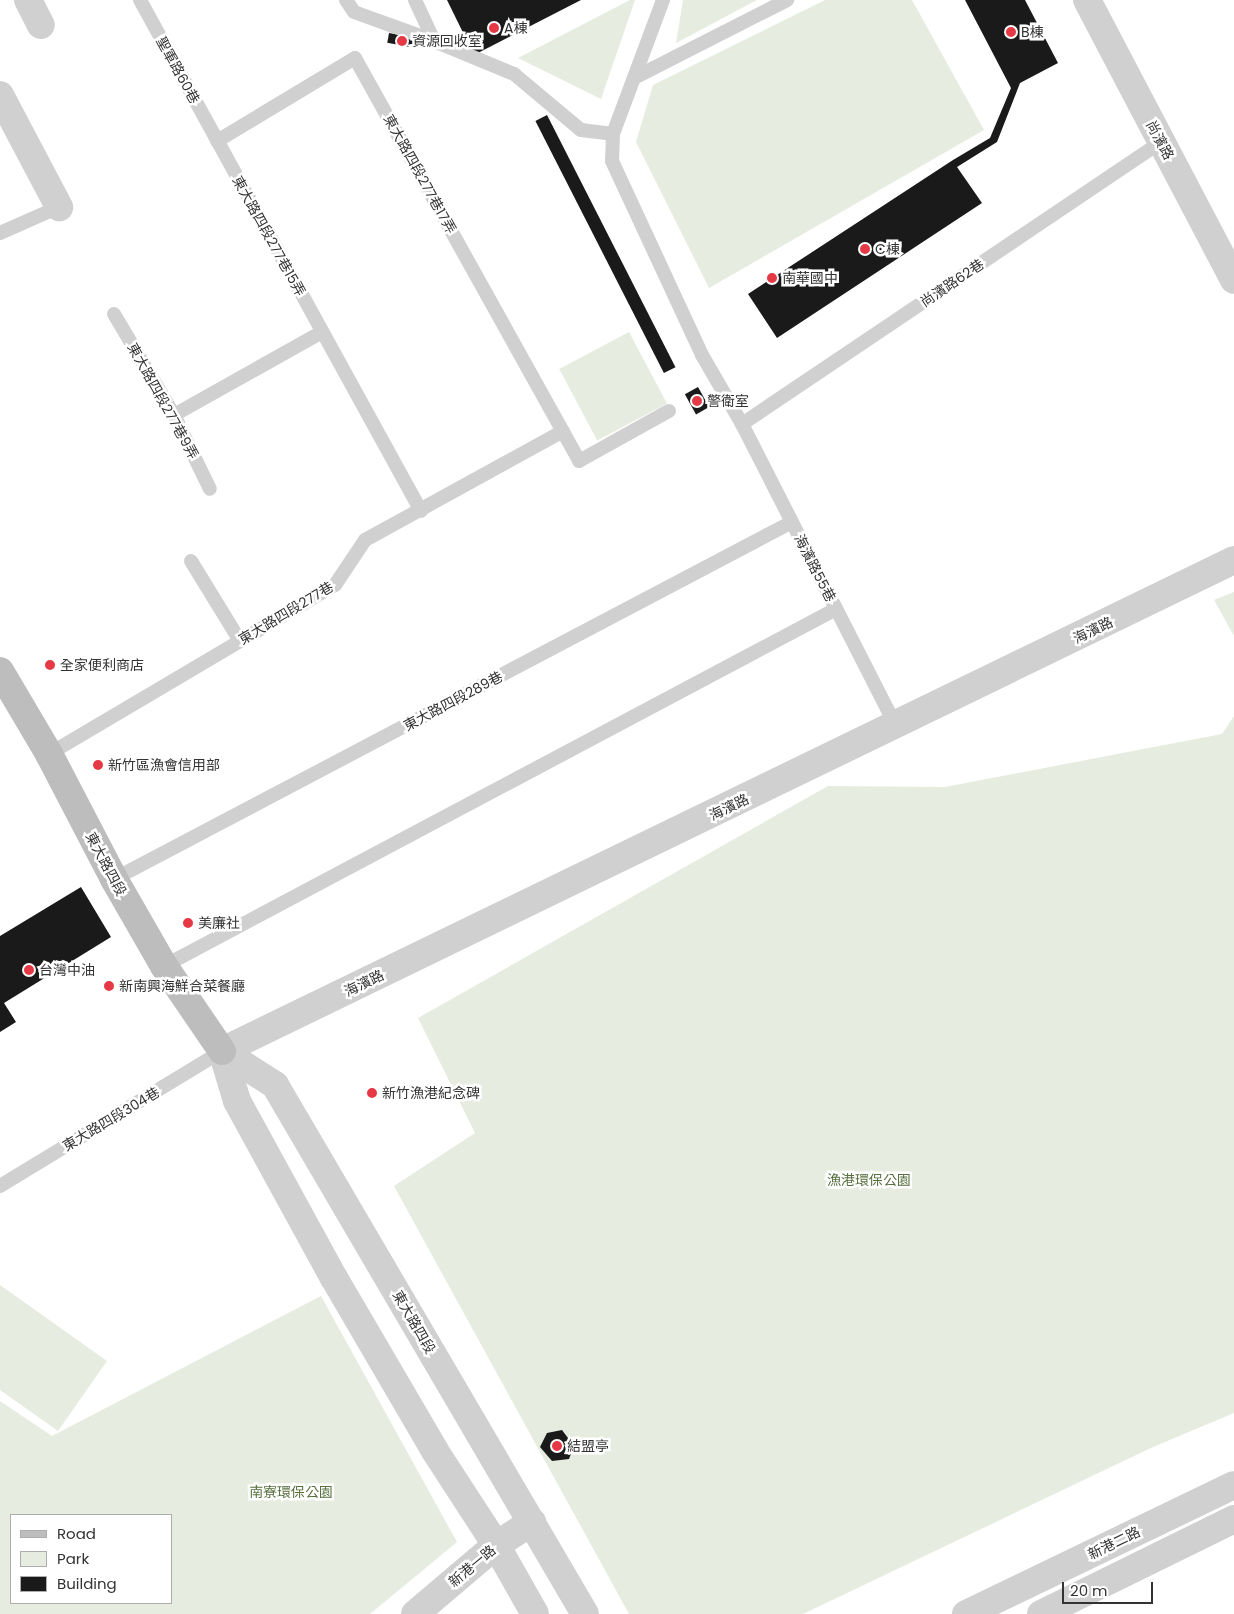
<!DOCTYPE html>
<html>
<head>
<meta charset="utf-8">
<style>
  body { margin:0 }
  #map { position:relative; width:1234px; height:1614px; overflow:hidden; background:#fff; font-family:Poppins,"Noto Sans TC",sans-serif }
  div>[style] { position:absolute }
  .green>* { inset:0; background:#e6ecdf; transform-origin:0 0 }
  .building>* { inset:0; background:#1a1a1a; transform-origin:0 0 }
  .service>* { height:14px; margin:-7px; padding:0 7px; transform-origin:7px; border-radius:7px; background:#d0d0d0 }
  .minor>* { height:28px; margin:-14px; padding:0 14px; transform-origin:14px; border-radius:14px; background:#d0d0d0 }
  .tertiary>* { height:28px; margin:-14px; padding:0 14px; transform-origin:14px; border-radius:14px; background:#d0d0d0 }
  .secondary>* { height:28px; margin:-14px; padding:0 14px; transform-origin:14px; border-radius:14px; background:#bdbdbd }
  .dots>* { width:14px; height:14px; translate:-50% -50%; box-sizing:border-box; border:2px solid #fff; border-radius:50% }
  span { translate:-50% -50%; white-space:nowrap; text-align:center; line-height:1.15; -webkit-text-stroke:5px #fff; paint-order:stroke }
  .poi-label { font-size:14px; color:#333 }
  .left { translate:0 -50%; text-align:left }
  .street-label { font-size:14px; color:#333 }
  .park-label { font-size:14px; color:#56703f }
  .legend { position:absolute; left:10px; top:1514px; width:162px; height:90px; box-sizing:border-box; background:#fff; border:1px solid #adadad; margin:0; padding:6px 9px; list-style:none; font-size:15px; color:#333 }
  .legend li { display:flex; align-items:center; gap:10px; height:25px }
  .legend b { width:25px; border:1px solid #adadad }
  .scale { position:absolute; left:1062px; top:1582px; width:91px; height:22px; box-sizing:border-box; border:2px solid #333; border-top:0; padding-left:6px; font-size:15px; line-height:18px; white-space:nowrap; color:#333; -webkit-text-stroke:4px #fff; paint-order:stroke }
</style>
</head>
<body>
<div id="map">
  <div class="green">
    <i style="clip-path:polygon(630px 0,635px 0,601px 99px,518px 58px)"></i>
    <i style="clip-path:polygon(683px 0,757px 0,676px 43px)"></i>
    <i style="clip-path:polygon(825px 0,912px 0,984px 130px,709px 288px,636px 142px,653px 85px)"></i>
    <i style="left:629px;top:332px;width:81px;height:79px;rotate:62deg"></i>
    <i style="clip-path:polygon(1234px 592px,1234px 636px,1214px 600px)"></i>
    <i style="clip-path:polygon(1234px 716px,1234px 1413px,1153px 1447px,803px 1614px,629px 1614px,394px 1186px,475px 1133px,418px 1018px,828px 786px,945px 787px,1222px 734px)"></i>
    <i style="clip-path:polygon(0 1285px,107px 1361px,58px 1431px,0 1390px)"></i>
    <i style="clip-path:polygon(evenodd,321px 1296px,457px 1542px,370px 1614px,0 1614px,0 1401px,52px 1436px,321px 1296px,11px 1515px,171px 1515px,171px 1603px,11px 1603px,11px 1515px)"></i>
  </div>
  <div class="building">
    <i style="clip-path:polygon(447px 0,581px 0,474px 55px)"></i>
    <i style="clip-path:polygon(965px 0,1025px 0,1058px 63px,1020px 83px,997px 142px,957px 167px,982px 203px,777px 338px,748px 294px,953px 160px,990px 138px,1011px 88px)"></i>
    <i style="left:389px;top:33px;width:29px;height:10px;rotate:10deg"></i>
    <i style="left:547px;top:115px;width:283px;height:13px;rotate:63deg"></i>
    <i style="left:698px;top:387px;width:23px;height:15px;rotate:61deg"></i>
    <i style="clip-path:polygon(81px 887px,111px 937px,4px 1003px,16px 1022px,0 1032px,0 936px)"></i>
    <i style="clip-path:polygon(562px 1430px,574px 1446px,569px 1459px,552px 1461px,540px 1447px,547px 1433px)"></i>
  </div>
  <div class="service">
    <i style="left:140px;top:0;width:583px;rotate:61.19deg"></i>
    <i style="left:346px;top:0;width:14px;rotate:56deg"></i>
    <i style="left:354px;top:12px;width:85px;rotate:19.9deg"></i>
    <i style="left:415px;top:0;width:45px;rotate:65.1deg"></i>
    <i style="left:434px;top:41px;width:87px;rotate:22.4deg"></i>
    <i style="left:514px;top:74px;width:87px;rotate:39.9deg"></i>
    <i style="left:581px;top:130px;width:32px;rotate:7deg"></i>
    <i style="left:663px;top:0;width:143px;rotate:110.5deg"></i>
    <i style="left:613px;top:134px;width:27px;rotate:92deg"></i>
    <i style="left:612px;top:161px;width:214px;rotate:65.1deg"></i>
    <i style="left:702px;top:355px;width:80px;rotate:59.9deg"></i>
    <i style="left:742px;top:424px;width:339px;rotate:63deg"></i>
    <i style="left:634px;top:78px;width:172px;rotate:-27deg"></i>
    <i style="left:217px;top:141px;width:161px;rotate:-31deg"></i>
    <i style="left:355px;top:58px;width:461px;rotate:60.9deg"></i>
    <i style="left:579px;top:461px;width:103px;rotate:-29.1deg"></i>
    <i style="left:0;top:233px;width:64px;rotate:-23.8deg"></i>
    <i style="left:114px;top:314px;width:117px;rotate:59.3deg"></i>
    <i style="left:174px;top:415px;width:82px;rotate:64.1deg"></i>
    <i style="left:174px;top:415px;width:170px;rotate:-29.3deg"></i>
    <i style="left:742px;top:424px;width:505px;rotate:-33.94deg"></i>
    <i style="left:191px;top:561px;width:94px;rotate:58.5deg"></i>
    <i style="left:49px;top:754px;width:332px;rotate:-30.6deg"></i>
    <i style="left:335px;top:585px;width:54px;rotate:-56.3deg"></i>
    <i style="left:365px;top:540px;width:226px;rotate:-28.8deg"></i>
    <i style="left:114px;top:879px;width:766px;rotate:-27.77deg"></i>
    <i style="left:164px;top:966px;width:761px;rotate:-27.98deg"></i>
    <i style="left:0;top:1186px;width:260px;rotate:-31.3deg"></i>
  </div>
  <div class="minor">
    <i style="left:28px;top:0;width:28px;rotate:63deg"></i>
    <i style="left:1087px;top:0;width:316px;rotate:62.3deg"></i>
    <i style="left:0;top:95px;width:127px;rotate:62.2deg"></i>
    <i style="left:222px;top:1051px;width:1125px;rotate:-25.88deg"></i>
    <i style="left:415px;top:1614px;width:106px;rotate:-40.4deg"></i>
    <i style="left:496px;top:1545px;width:43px;rotate:-32.6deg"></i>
  </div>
  <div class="tertiary">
    <i style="left:222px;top:1051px;width:63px;rotate:32.7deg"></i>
    <i style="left:275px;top:1085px;width:613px;rotate:59.63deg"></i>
    <i style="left:222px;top:1051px;width:52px;rotate:73.3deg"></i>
    <i style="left:237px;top:1101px;width:202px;rotate:61.3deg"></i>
    <i style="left:334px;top:1278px;width:200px;rotate:59.7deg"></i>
    <i style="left:435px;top:1451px;width:112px;rotate:57deg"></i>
    <i style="left:496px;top:1545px;width:79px;rotate:60.5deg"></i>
    <i style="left:966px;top:1614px;width:297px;rotate:-25.7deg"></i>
    <i style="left:1041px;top:1614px;width:215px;rotate:-26.2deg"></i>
  </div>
  <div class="secondary">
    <i style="left:0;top:671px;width:96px;rotate:59.4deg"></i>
    <i style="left:49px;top:754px;width:141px;rotate:62.5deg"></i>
    <i style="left:114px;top:879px;width:100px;rotate:60.1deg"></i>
    <i style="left:164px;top:966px;width:103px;rotate:55.7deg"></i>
  </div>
  <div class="dots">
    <i style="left:494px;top:28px;background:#e63946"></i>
    <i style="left:1011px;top:32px;background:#e63946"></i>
    <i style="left:402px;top:41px;background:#e63946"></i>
    <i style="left:865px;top:249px;background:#e63946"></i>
    <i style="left:772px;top:278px;background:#e63946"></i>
    <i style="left:697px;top:401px;background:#e63946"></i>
    <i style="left:50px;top:665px;background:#e63946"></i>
    <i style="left:98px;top:765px;background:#e63946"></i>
    <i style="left:188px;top:923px;background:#e63946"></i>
    <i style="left:29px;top:970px;background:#e63946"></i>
    <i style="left:109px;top:986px;background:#e63946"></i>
    <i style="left:372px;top:1093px;background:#e63946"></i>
    <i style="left:557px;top:1446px;background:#e63946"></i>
  </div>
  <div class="poi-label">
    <span class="left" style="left:504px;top:28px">A棟</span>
    <span class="left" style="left:1021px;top:32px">B棟</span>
    <span class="left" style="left:412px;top:41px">資源回收室</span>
    <span class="left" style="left:875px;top:249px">C棟</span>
    <span class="left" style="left:782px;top:278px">南華國中</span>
    <span class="left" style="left:707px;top:401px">警衛室</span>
    <span class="left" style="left:60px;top:665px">全家便利商店</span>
    <span class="left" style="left:108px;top:765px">新竹區漁會信用部</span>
    <span class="left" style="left:198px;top:923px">美廉社</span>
    <span class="left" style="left:39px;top:970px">台灣中油</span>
    <span class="left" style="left:119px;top:986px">新南興海鮮合菜餐廳</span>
    <span class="left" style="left:382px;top:1093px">新竹漁港紀念碑</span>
    <span class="left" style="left:567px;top:1446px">結盟亭</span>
  </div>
  <div class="street-label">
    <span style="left:178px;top:70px;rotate:61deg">聖軍路60巷</span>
    <span style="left:1160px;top:140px;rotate:62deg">尚濱路</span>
    <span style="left:420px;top:174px;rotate:61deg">東大路四段277巷17弄</span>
    <span style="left:269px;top:236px;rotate:61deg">東大路四段277巷15弄</span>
    <span style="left:952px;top:283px;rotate:-34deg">尚濱路62巷</span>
    <span style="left:163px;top:401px;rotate:61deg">東大路四段277巷9弄</span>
    <span style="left:815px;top:568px;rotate:63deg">海濱路55巷</span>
    <span style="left:286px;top:613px;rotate:-31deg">東大路四段277巷</span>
    <span style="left:1093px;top:630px;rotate:-26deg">海濱路</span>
    <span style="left:453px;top:701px;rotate:-28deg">東大路四段289巷</span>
    <span style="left:729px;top:807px;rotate:-26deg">海濱路</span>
    <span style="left:106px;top:864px;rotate:62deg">東大路四段</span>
    <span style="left:364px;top:983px;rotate:-26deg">海濱路</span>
    <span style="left:111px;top:1119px;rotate:-31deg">東大路四段304巷</span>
    <span style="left:414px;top:1322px;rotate:60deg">東大路四段</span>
    <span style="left:1114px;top:1543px;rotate:-26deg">新港二路</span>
    <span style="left:472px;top:1566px;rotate:-40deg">新港一路</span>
  </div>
  <div class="park-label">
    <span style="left:869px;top:1180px">漁港環保公園</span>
    <span style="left:291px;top:1492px">南寮環保公園</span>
  </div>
  <ul class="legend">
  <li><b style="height:6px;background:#bdbdbd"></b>Road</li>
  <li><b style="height:14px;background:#e6ecdf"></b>Park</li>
  <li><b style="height:14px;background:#1a1a1a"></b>Building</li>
  </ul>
  <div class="scale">20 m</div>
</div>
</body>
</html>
